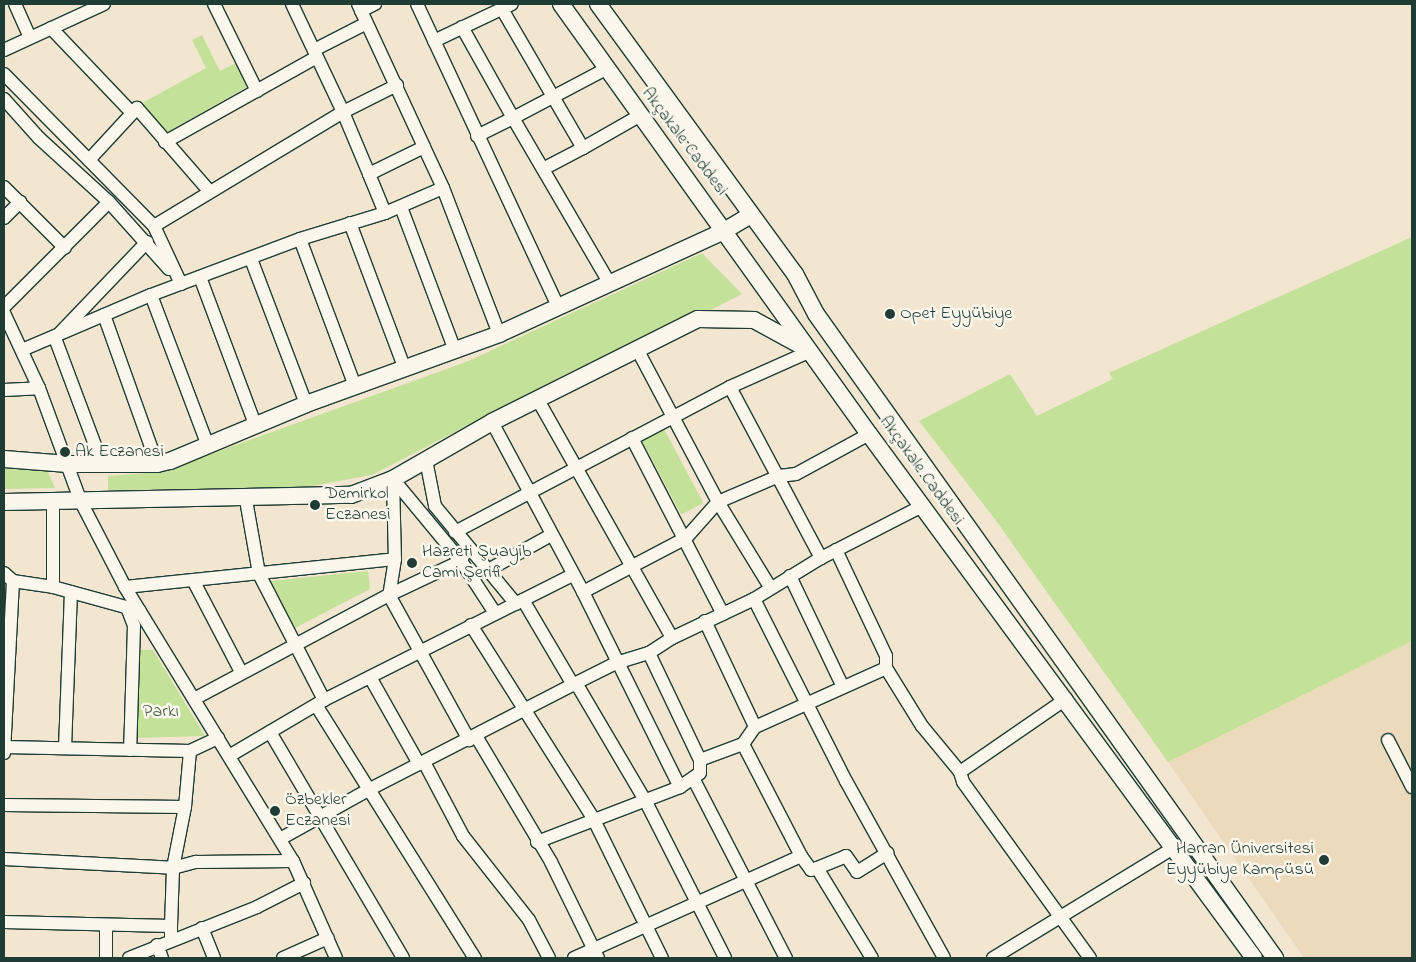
<!DOCTYPE html>
<html>
<head>
<meta charset="utf-8">
<style>
  body { margin:0 }
  #map { position:relative; width:1416px; height:962px; overflow:hidden; background:#f2e6d0; font-family:"Indie Flower",sans-serif }
  div>[style] { position:absolute }
  .built>* { inset:0; background:#ecdabd }
  .green>* { inset:0; background:#c4e199; transform-origin:0 0 }
  .roads { filter:drop-shadow(1px 0 #1f3d34) drop-shadow(-1px 0 #1f3d34) drop-shadow(0 1px #1f3d34) drop-shadow(0 -1px #1f3d34) }
  .minor>* { height:12px; margin:-6px; padding:0 6px; transform-origin:6px; border-radius:6px; background:#fbf7ec }
  .major>* { height:16px; margin:-8px; padding:0 8px; transform-origin:8px; border-radius:8px; background:#fbf7ec }
  .dots>* { width:14px; height:14px; translate:-50% -50%; box-sizing:border-box; border:2px solid #fbf7ec; border-radius:50% }
  span { translate:-50% -50%; white-space:nowrap; text-align:center; line-height:1.15; -webkit-text-stroke:5px #fbf7ec; paint-order:stroke }
  .street-label { font-size:18px; color:#1f3d34 }
  .poi-label { font-size:18px; color:#1f3d34 }
  .left { translate:0 -50%; text-align:left }
  .right { translate:-100% -50%; text-align:right }
  .park-label { font-size:18px; color:#405e48 }
  .frame { position:absolute; inset:0; border:5px solid #1f3d34; pointer-events:none }
</style>
</head>
<body>
<div id="map">
  <div class="built">
    <i style="clip-path:polygon(1412px 641px,1412px 958px,1304px 958px,1168px 762px)"></i>
  </div>
  <div class="green">
    <i style="clip-path:polygon(202px 35px,220px 71px,238px 62px,250px 85px,168px 132px,144px 107px,144px 102px,206px 68px,192px 40px)"></i>
    <i style="clip-path:polygon(1412px 237px,1412px 641px,1168px 762px,997px 522px,919px 421px,1010px 374px,1037px 416px,1113px 379px,1109px 373px)"></i>
    <i style="clip-path:polygon(702px 253px,742px 294px,674px 329px,572px 371px,372px 475px,262px 495px,217px 489px,108px 490px,108px 476px,161px 472px,466px 362px)"></i>
    <i style="left:663px;top:427px;width:86px;height:25px;rotate:62deg"></i>
    <i style="clip-path:polygon(4px 469px,47px 470px,55px 488px,4px 489px)"></i>
    <i style="clip-path:polygon(368px 571px,370px 589px,295px 628px,270px 581px)"></i>
    <i style="clip-path:polygon(136px 650px,153px 650px,205px 736px,135px 738px)"></i>
  </div>
  <div class="roads">
    <div class="minor">
      <i style="left:15px;top:4px;width:36px;rotate:66deg"></i>
      <i style="left:214px;top:4px;width:97px;rotate:63.7deg"></i>
      <i style="left:358px;top:4px;width:157px;rotate:65.2deg"></i>
      <i style="left:417px;top:4px;width:334px;rotate:65deg"></i>
      <i style="left:502px;top:9px;width:161px;rotate:59.8deg"></i>
      <i style="left:583px;top:148px;width:45px;rotate:152.3deg"></i>
      <i style="left:361px;top:11px;width:16px;rotate:-27deg"></i>
      <i style="left:462px;top:27px;width:104px;rotate:60.7deg"></i>
      <i style="left:513px;top:118px;width:105px;rotate:-27.8deg"></i>
      <i style="left:51px;top:28px;width:117px;rotate:46.4deg"></i>
      <i style="left:434px;top:41px;width:86px;rotate:-25.4deg"></i>
      <i style="left:4px;top:50px;width:110px;rotate:-24.7deg"></i>
      <i style="left:314px;top:50px;width:59px;rotate:-27deg"></i>
      <i style="left:4px;top:74px;width:214px;rotate:45.4deg"></i>
      <i style="left:154px;top:226px;width:64px;rotate:65deg"></i>
      <i style="left:397px;top:85px;width:60px;rotate:153.4deg"></i>
      <i style="left:343px;top:112px;width:67px;rotate:67.2deg"></i>
      <i style="left:369px;top:174px;width:61px;rotate:-26.1deg"></i>
      <i style="left:424px;top:147px;width:45px;rotate:65.1deg"></i>
      <i style="left:4px;top:99px;width:52px;rotate:48.1deg"></i>
      <i style="left:39px;top:138px;width:95px;rotate:42.4deg"></i>
      <i style="left:109px;top:202px;width:90px;rotate:48.2deg"></i>
      <i style="left:477px;top:136px;width:40px;rotate:-26.6deg"></i>
      <i style="left:513px;top:118px;width:192px;rotate:59.7deg"></i>
      <i style="left:165px;top:142px;width:174px;rotate:-29.2deg"></i>
      <i style="left:583px;top:148px;width:64px;rotate:-29.7deg"></i>
      <i style="left:89px;top:160px;width:71px;rotate:-47.3deg"></i>
      <i style="left:137px;top:108px;width:111px;rotate:49deg"></i>
      <i style="left:369px;top:174px;width:42px;rotate:67.7deg"></i>
      <i style="left:4px;top:187px;width:86px;rotate:45deg"></i>
      <i style="left:401px;top:207px;width:154px;rotate:69.4deg"></i>
      <i style="left:4px;top:218px;width:23px;rotate:-45deg"></i>
      <i style="left:350px;top:223px;width:156px;rotate:69.4deg"></i>
      <i style="left:154px;top:226px;width:221px;rotate:-31.1deg"></i>
      <i style="left:343px;top:112px;width:119px;rotate:-115.3deg"></i>
      <i style="left:300px;top:239px;width:157px;rotate:69.5deg"></i>
      <i style="left:251px;top:259px;width:155px;rotate:69.2deg"></i>
      <i style="left:200px;top:277px;width:157px;rotate:69.5deg"></i>
      <i style="left:151px;top:295px;width:158px;rotate:69.3deg"></i>
      <i style="left:4px;top:307px;width:148px;rotate:-45deg"></i>
      <i style="left:4px;top:313px;width:83px;rotate:65deg"></i>
      <i style="left:39px;top:388px;width:121px;rotate:69.8deg"></i>
      <i style="left:81px;top:502px;width:96px;rotate:62.6deg"></i>
      <i style="left:125px;top:587px;width:321px;rotate:58.5deg"></i>
      <i style="left:293px;top:861px;width:106px;rotate:66.1deg"></i>
      <i style="left:104px;top:315px;width:158px;rotate:70.4deg"></i>
      <i style="left:60px;top:333px;width:126px;rotate:-46.3deg"></i>
      <i style="left:55px;top:338px;width:134px;rotate:69.5deg"></i>
      <i style="left:637px;top:349px;width:173px;rotate:62.1deg"></i>
      <i style="left:718px;top:502px;width:100px;rotate:58.5deg"></i>
      <i style="left:22px;top:350px;width:140px;rotate:-23.1deg"></i>
      <i style="left:151px;top:295px;width:159px;rotate:-20.6deg"></i>
      <i style="left:300px;top:239px;width:89px;rotate:-17deg"></i>
      <i style="left:385px;top:213px;width:63px;rotate:-23.3deg"></i>
      <i style="left:443px;top:188px;width:156px;rotate:69deg"></i>
      <i style="left:730px;top:387px;width:194px;rotate:62deg"></i>
      <i style="left:4px;top:390px;width:35px;rotate:-3deg"></i>
      <i style="left:538px;top:400px;width:273px;rotate:60.6deg"></i>
      <i style="left:492px;top:422px;width:193px;rotate:61.8deg"></i>
      <i style="left:583px;top:592px;width:218px;rotate:63.6deg"></i>
      <i style="left:632px;top:438px;width:198px;rotate:62.7deg"></i>
      <i style="left:426px;top:460px;width:47px;rotate:78.9deg"></i>
      <i style="left:435px;top:506px;width:127px;rotate:50.4deg"></i>
      <i style="left:393px;top:479px;width:80px;rotate:88.6deg"></i>
      <i style="left:395px;top:559px;width:36px;rotate:99deg"></i>
      <i style="left:389px;top:595px;width:166px;rotate:61.1deg"></i>
      <i style="left:393px;top:479px;width:107px;rotate:50.3deg"></i>
      <i style="left:461px;top:561px;width:62px;rotate:56.8deg"></i>
      <i style="left:246px;top:500px;width:75px;rotate:80deg"></i>
      <i style="left:259px;top:574px;width:142px;rotate:62.7deg"></i>
      <i style="left:53px;top:502px;width:85px;rotate:90deg"></i>
      <i style="left:455px;top:532px;width:311px;rotate:-27.8deg"></i>
      <i style="left:730px;top:387px;width:89px;rotate:-24deg"></i>
      <i style="left:836px;top:550px;width:117px;rotate:64.7deg"></i>
      <i style="left:886px;top:656px;width:12px;rotate:90deg"></i>
      <i style="left:490px;top:569px;width:70px;rotate:-29.1deg"></i>
      <i style="left:4px;top:573px;width:12px;rotate:42deg"></i>
      <i style="left:13px;top:581px;width:40px;rotate:8.5deg"></i>
      <i style="left:53px;top:587px;width:90px;rotate:15.4deg"></i>
      <i style="left:790px;top:576px;width:121px;rotate:64.5deg"></i>
      <i style="left:193px;top:580px;width:104px;rotate:62.4deg"></i>
      <i style="left:125px;top:587px;width:271px;rotate:-5.9deg"></i>
      <i style="left:583px;top:592px;width:116px;rotate:-27.7deg"></i>
      <i style="left:686px;top:538px;width:48px;rotate:-48.4deg"></i>
      <i style="left:718px;top:502px;width:66px;rotate:-23.1deg"></i>
      <i style="left:779px;top:476px;width:17px;rotate:-7deg"></i>
      <i style="left:796px;top:474px;width:83px;rotate:-28.7deg"></i>
      <i style="left:754px;top:599px;width:204px;rotate:63.2deg"></i>
      <i style="left:846px;top:781px;width:202px;rotate:61deg"></i>
      <i style="left:523px;top:600px;width:99px;rotate:59.5deg"></i>
      <i style="left:128px;top:610px;width:17px;rotate:69deg"></i>
      <i style="left:134px;top:626px;width:124px;rotate:91.8deg"></i>
      <i style="left:705px;top:621px;width:117px;rotate:64.7deg"></i>
      <i style="left:471px;top:625px;width:228px;rotate:57.7deg"></i>
      <i style="left:593px;top:818px;width:156px;rotate:63.8deg"></i>
      <i style="left:649px;top:653px;width:119px;rotate:64.5deg"></i>
      <i style="left:370px;top:677px;width:100px;rotate:60.6deg"></i>
      <i style="left:576px;top:683px;width:136px;rotate:59.5deg"></i>
      <i style="left:645px;top:800px;width:177px;rotate:63.1deg"></i>
      <i style="left:194px;top:699px;width:221px;rotate:-28.1deg"></i>
      <i style="left:389px;top:595px;width:80px;rotate:-25.3deg"></i>
      <i style="left:461px;top:561px;width:16px;rotate:-68deg"></i>
      <i style="left:316px;top:705px;width:299px;rotate:57.9deg"></i>
      <i style="left:270px;top:732px;width:262px;rotate:59.5deg"></i>
      <i style="left:476px;top:736px;width:147px;rotate:59.2deg"></i>
      <i style="left:551px;top:862px;width:107px;rotate:63.9deg"></i>
      <i style="left:1388px;top:740px;width:53px;rotate:62.9deg"></i>
      <i style="left:743px;top:744px;width:126px;rotate:62.6deg"></i>
      <i style="left:801px;top:856px;width:17px;rotate:54deg"></i>
      <i style="left:811px;top:870px;width:6px;rotate:-18deg"></i>
      <i style="left:817px;top:868px;width:105px;rotate:58.6deg"></i>
      <i style="left:4px;top:747px;width:186px;rotate:1.2deg"></i>
      <i style="left:190px;top:751px;width:31px;rotate:-25deg"></i>
      <i style="left:65px;top:748px;width:156px;rotate:-87.8deg"></i>
      <i style="left:4px;top:753px;width:172px;rotate:-87deg"></i>
      <i style="left:229px;top:756px;width:110px;rotate:-30.5deg"></i>
      <i style="left:324px;top:700px;width:279px;rotate:-26.7deg"></i>
      <i style="left:424px;top:762px;width:84px;rotate:62.2deg"></i>
      <i style="left:463px;top:836px;width:107px;rotate:51.8deg"></i>
      <i style="left:529px;top:920px;width:43px;rotate:62.2deg"></i>
      <i style="left:960px;top:772px;width:129px;rotate:-34.6deg"></i>
      <i style="left:693px;top:778px;width:203px;rotate:62.7deg"></i>
      <i style="left:4px;top:805px;width:181px;rotate:0.6deg"></i>
      <i style="left:280px;top:839px;width:103px;rotate:-29.1deg"></i>
      <i style="left:370px;top:789px;width:232px;rotate:-27.2deg"></i>
      <i style="left:576px;top:683px;width:45px;rotate:-26.6deg"></i>
      <i style="left:616px;top:663px;width:34px;rotate:-17deg"></i>
      <i style="left:649px;top:653px;width:27px;rotate:-33deg"></i>
      <i style="left:672px;top:638px;width:91px;rotate:-25.4deg"></i>
      <i style="left:754px;top:599px;width:79px;rotate:-31.5deg"></i>
      <i style="left:821px;top:558px;width:114px;rotate:-27.2deg"></i>
      <i style="left:537px;top:842px;width:153px;rotate:-21deg"></i>
      <i style="left:680px;top:787px;width:24px;rotate:-35deg"></i>
      <i style="left:700px;top:773px;width:13px;rotate:-90deg"></i>
      <i style="left:700px;top:760px;width:46px;rotate:-20.4deg"></i>
      <i style="left:743px;top:744px;width:21px;rotate:-55deg"></i>
      <i style="left:755px;top:727px;width:144px;rotate:-24.2deg"></i>
      <i style="left:886px;top:668px;width:68px;rotate:58.2deg"></i>
      <i style="left:922px;top:726px;width:60px;rotate:50.4deg"></i>
      <i style="left:960px;top:772px;width:10px;rotate:73deg"></i>
      <i style="left:963px;top:782px;width:217px;rotate:54.2deg"></i>
      <i style="left:4px;top:859px;width:169px;rotate:3deg"></i>
      <i style="left:173px;top:868px;width:24px;rotate:-15deg"></i>
      <i style="left:196px;top:862px;width:97px;rotate:-0.6deg"></i>
      <i style="left:817px;top:868px;width:31px;rotate:-22deg"></i>
      <i style="left:846px;top:856px;width:19px;rotate:55deg"></i>
      <i style="left:857px;top:872px;width:36px;rotate:-32deg"></i>
      <i style="left:4px;top:922px;width:167px;rotate:1.4deg"></i>
      <i style="left:171px;top:926px;width:14px;rotate:90deg"></i>
      <i style="left:171px;top:926px;width:58px;rotate:-88deg"></i>
      <i style="left:173px;top:868px;width:62px;rotate:-78.9deg"></i>
      <i style="left:185px;top:807px;width:56px;rotate:-84.9deg"></i>
      <i style="left:202px;top:928px;width:32px;rotate:68deg"></i>
      <i style="left:157px;top:945px;width:14px;rotate:69deg"></i>
      <i style="left:106px;top:958px;width:32px;rotate:-90deg"></i>
      <i style="left:129px;top:958px;width:138px;rotate:-21.7deg"></i>
      <i style="left:257px;top:907px;width:53px;rotate:-27.1deg"></i>
      <i style="left:283px;top:958px;width:49px;rotate:-24deg"></i>
      <i style="left:574px;top:958px;width:249px;rotate:-24.2deg"></i>
      <i style="left:993px;top:958px;width:211px;rotate:-31.4deg"></i>
    </div>
    <div class="major">
      <i style="left:561px;top:4px;width:529px;rotate:54.39deg"></i>
      <i style="left:869px;top:434px;width:650px;rotate:53.69deg"></i>
      <i style="left:598px;top:4px;width:334px;rotate:53.9deg"></i>
      <i style="left:795px;top:274px;width:45px;rotate:62.3deg"></i>
      <i style="left:816px;top:314px;width:791px;rotate:54.52deg"></i>
      <i style="left:4px;top:459px;width:64px;rotate:4.5deg"></i>
      <i style="left:68px;top:464px;width:89px"></i>
      <i style="left:157px;top:464px;width:13px;rotate:-13deg"></i>
      <i style="left:170px;top:461px;width:147px;rotate:-22.7deg"></i>
      <i style="left:306px;top:404px;width:205px;rotate:-19.9deg"></i>
      <i style="left:499px;top:334px;width:247px;rotate:-24.6deg"></i>
      <i style="left:724px;top:231px;width:31px;rotate:-31deg"></i>
      <i style="left:4px;top:502px;width:347px;rotate:-1.2deg"></i>
      <i style="left:351px;top:495px;width:45px;rotate:-20.9deg"></i>
      <i style="left:393px;top:479px;width:114px;rotate:-29.9deg"></i>
      <i style="left:492px;top:422px;width:230px;rotate:-26.6deg"></i>
      <i style="left:698px;top:319px;width:56px;rotate:1deg"></i>
      <i style="left:754px;top:320px;width:60px;rotate:28.7deg"></i>
    </div>
  </div>
  <div class="dots">
    <i style="left:890px;top:314px;background:#1f3d34"></i>
    <i style="left:65px;top:452px;background:#1f3d34"></i>
    <i style="left:315px;top:505px;background:#1f3d34"></i>
    <i style="left:412px;top:563px;background:#1f3d34"></i>
    <i style="left:275px;top:811px;background:#1f3d34"></i>
    <i style="left:1324px;top:860px;background:#1f3d34"></i>
  </div>
  <div class="street-label">
    <span style="left:684px;top:142px;rotate:53deg">Akçakale Caddesi</span>
    <span style="left:921px;top:471px;rotate:54deg">Akçakale Caddesi</span>
  </div>
  <div class="poi-label">
    <span class="left" style="left:900px;top:314px">Opet Eyyübiye</span>
    <span class="left" style="left:75px;top:452px">Ak Eczanesi</span>
    <span class="left" style="left:325px;top:505px">Demirkol<br>Eczanesi</span>
    <span class="left" style="left:422px;top:563px">Hazreti Şuayib<br>Cami Şerifi</span>
    <span class="left" style="left:285px;top:811px">Özbekler<br>Eczanesi</span>
    <span class="right" style="left:1314px;top:860px">Harran Üniversitesi<br>Eyyübiye Kampüsü</span>
  </div>
  <div class="park-label">
    <span style="left:161px;top:712px">Parkı</span>
  </div>
  <div class="frame"></div>
</div>
</body>
</html>
